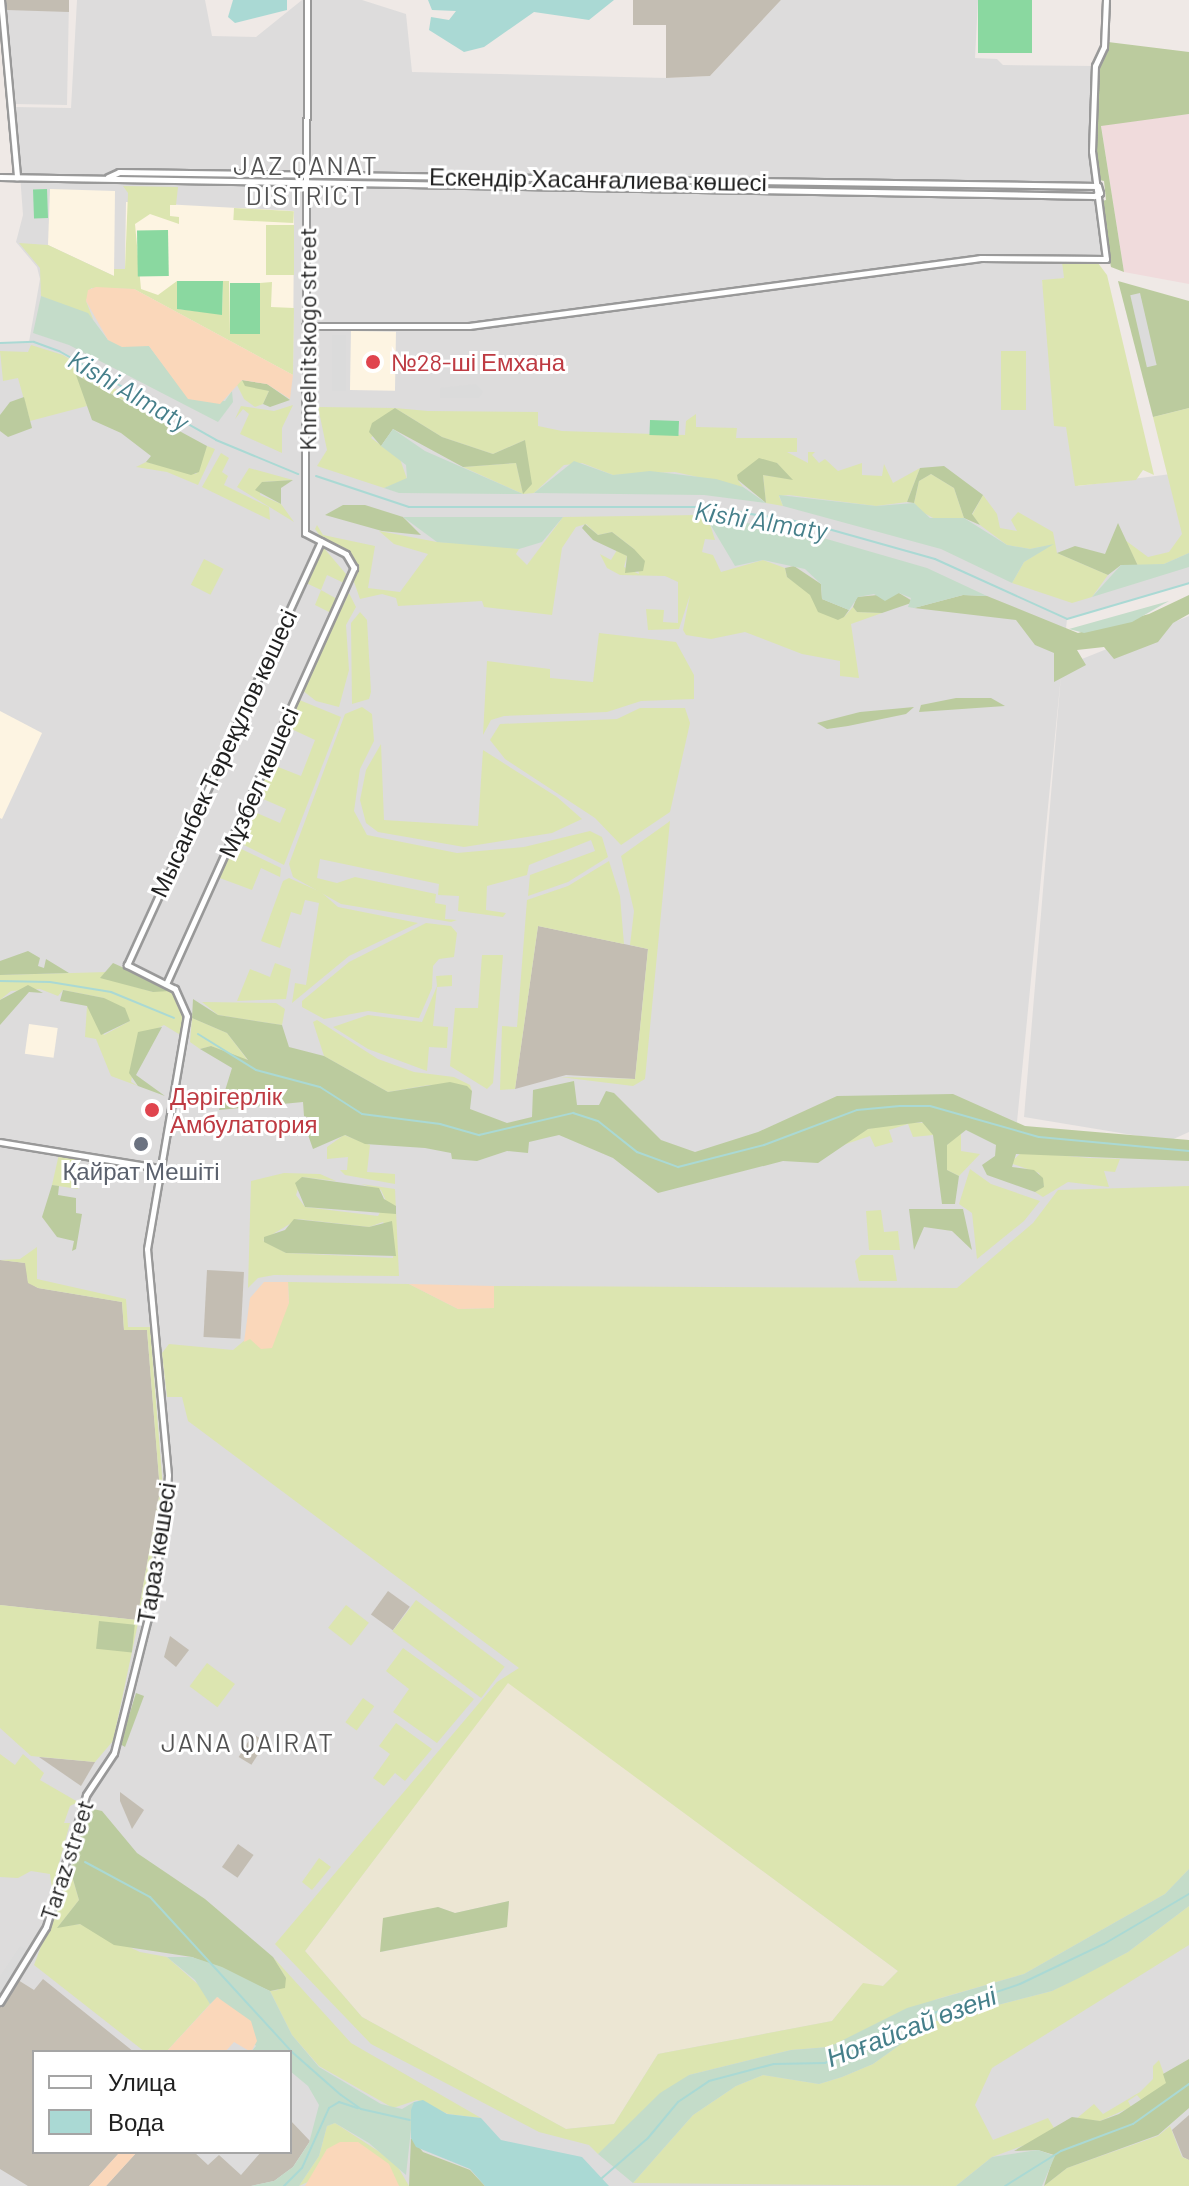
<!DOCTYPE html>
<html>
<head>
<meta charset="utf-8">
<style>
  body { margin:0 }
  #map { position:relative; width:1189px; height:2186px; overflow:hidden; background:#efe9e6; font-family:Barlow,sans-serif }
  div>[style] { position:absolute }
  .residential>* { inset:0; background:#dddcdc }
  .education>* { inset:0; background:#fdf4e2; transform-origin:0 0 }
  .military>* { inset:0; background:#f0dbdc }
  .construction>* { inset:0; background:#c3bdb2; transform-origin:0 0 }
  .farmland>* { inset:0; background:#ece6d3 }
  .grass>* { inset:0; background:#dce5b0; transform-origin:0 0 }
  .forest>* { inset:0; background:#bbcb9e; transform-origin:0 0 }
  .wetland>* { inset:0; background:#c4dcc9 }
  .sand>* { inset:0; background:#fad7ba }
  .pitch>* { inset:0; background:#8ad8a0; transform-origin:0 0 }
  .parking>* { inset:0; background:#dbdbdb; transform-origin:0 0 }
  .water>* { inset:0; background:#aad9d4 }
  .stream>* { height:2px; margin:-1px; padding:0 1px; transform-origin:1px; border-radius:1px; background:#aad9d4 }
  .roads { filter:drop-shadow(2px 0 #999) drop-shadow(-2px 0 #999) drop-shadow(0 2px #999) drop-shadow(0 -2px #999) }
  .minor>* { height:5px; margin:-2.5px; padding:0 2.5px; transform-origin:2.5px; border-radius:2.5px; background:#fff }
  .dots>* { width:22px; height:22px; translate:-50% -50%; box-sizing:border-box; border:4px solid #fff; border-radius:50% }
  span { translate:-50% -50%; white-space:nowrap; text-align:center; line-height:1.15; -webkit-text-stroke:6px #fff; paint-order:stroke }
  .street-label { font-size:24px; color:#1f1f1f }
  .health-label { font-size:24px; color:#be3a42 }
  .left { translate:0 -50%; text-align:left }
  .worship-label { font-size:24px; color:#5b616d }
  .neighbourhood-label { font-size:26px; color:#525252; letter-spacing:2px }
  .water-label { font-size:26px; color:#457f8a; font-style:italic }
  .legend { position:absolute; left:32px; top:2050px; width:260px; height:104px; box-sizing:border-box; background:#fff; border:2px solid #a5a5a5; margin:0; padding:10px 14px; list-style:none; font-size:24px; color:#1f1f1f }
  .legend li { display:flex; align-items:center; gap:16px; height:40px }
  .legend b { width:40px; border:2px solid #a5a5a5 }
</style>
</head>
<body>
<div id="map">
  <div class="residential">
    <i style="clip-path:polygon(5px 0,69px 0,67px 105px,14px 104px)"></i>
    <i style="clip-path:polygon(evenodd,77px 0,205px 0,212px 36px,256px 37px,302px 0,362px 0,406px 14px,412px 72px,666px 78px,710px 76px,781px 0,978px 0,975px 58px,997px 59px,1003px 65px,1095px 66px,1093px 185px,1107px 263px,1063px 262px,1065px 278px,1042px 281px,1078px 486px,1171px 474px,1189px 550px,1189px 583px,1067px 619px,1062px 667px,1189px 616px,1189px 1132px,1169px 1141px,1024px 1117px,1061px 675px,1016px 1132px,1189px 1151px,1189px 2186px,0 2186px,0 343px,29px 342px,40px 279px,37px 267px,16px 242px,23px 215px,15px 107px,71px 108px,77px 0,34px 2052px,290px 2052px,290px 2152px,34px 2152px,34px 2052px)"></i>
  </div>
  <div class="education">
    <i style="clip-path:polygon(50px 189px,115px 191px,114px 276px,48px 245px)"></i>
    <i style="clip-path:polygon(126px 202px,294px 211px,293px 375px,134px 289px,134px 270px,125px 270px)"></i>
    <i style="left:351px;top:331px;width:45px;height:59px;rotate:1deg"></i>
    <i style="clip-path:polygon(0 711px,42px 733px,2px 819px,0 818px)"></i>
    <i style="left:29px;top:1024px;width:29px;height:30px;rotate:8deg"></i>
  </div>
  <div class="military">
    <i style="clip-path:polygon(1189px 114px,1189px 284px,1124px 272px,1101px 125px)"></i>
  </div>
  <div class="construction">
    <i style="clip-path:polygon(5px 0,69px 0,69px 12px,7px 10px)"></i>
    <i style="clip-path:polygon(633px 0,781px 0,710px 76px,666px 78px,666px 25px,633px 25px)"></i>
    <i style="clip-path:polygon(538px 926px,648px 949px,635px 1079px,566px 1075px,515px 1089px)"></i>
    <i style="clip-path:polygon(0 1260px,26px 1263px,28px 1282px,38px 1288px,122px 1302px,124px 1330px,147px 1330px,160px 1491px,137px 1620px,0 1605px)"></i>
    <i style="left:207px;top:1270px;width:37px;height:67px;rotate:3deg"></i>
    <i style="left:388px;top:1591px;width:27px;height:29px;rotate:36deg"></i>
    <i style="clip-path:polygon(170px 1636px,189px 1650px,176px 1667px,164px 1657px)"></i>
    <i style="left:253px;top:1734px;width:15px;height:27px;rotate:32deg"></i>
    <i style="clip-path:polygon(39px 1757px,95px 1762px,81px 1786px)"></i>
    <i style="clip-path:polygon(120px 1792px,144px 1810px,132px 1829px,120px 1801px)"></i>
    <i style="left:238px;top:1844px;width:19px;height:28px;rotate:35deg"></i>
    <i style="clip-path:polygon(43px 1979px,134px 2052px,34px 2052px,34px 2152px,120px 2152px,89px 2186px,28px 2186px,0 2169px,0 2007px,18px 1980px,34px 1990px)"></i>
    <i style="clip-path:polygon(1189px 2115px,1189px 2160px,1183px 2157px,1172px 2130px)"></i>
    <i style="clip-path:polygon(290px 2120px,310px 2141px,293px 2167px,274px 2181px,251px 2186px,106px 2186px,137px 2152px,194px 2152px,208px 2165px,219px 2155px,241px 2175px,261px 2152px,290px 2152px)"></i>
  </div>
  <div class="farmland">
    <i style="clip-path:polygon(evenodd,508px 1682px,898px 1971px,883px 1986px,863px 1984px,832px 2021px,658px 2054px,614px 2124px,566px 2129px,362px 2017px,305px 1951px,508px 1682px,509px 1901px,506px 1927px,381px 1952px,438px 1907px,455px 1913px,509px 1901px)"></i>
  </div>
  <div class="grass">
    <i style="clip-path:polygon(123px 186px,178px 187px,176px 205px,170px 205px,170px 216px,179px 217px,179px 224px,150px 214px,135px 224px,141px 289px,158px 295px,177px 281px,178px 309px,222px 314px,223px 281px,229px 281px,230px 334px,259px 334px,260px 283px,272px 282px,271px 307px,294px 308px,293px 375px,134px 289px,91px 288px,86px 301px,93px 319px,41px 296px,40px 268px,19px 243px,48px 245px,114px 276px,114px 269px,125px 269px,128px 193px)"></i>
    <i style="left:234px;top:208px;width:60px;height:12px;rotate:3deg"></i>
    <i style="left:266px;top:225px;width:28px;height:50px"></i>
    <i style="clip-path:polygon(1062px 262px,1098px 263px,1107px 275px,1154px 475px,1143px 470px,1136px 480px,1075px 486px,1066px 427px,1054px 426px,1042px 280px,1064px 278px)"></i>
    <i style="clip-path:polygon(31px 345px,63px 355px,177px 429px,78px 376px,87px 406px,30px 421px,18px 378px,3px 381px,0 351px,28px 352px)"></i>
    <i style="left:1001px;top:351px;width:25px;height:59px"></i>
    <i style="clip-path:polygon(240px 380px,269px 391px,263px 404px,255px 407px,244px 399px,237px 385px)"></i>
    <i style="clip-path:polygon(293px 405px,282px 428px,282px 453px,240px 434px,249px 414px,243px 409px,235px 419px,241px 406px,274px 411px)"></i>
    <i style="clip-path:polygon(318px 407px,395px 408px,428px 411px,538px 412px,538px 426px,562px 431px,685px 435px,686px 421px,696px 414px,696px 427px,737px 428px,736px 438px,797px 438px,797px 452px,787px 452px,808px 463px,808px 452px,815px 452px,812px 455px,819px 463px,825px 459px,838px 471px,862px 463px,862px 475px,882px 476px,884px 464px,893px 483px,920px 468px,907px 502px,876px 506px,789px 495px,779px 496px,783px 506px,766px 503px,763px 475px,790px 479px,777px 463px,738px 480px,743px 487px,675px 472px,613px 475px,582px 463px,564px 465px,534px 493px,523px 494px,463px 467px,516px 463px,523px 493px,525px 440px,493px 454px,442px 437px,395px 408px,371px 438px,400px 459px,407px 479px,384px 488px,317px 466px,327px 450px)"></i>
    <i style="clip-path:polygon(1189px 408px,1189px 553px,1164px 564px,1138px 566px,1125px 540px,1148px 557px,1169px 552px,1182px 534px,1153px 417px)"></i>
    <i style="clip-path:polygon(207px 446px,215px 449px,198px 485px,167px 472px,136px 467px,146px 462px,196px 474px)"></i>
    <i style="clip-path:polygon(221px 453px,229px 458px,222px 472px,228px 476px,224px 485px,269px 507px,270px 520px,202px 487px)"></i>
    <i style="clip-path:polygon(249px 468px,293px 480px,262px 482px,260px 495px,281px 504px,294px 522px,237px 487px)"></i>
    <i style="clip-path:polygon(931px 474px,954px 488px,964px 518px,939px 521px,920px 511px,914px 503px,919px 481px)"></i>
    <i style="clip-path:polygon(983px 495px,997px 514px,1000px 528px,1017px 531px,1011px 520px,1018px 512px,1053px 532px,1057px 553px,1108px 575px,1092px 597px,1072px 603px,1012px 583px,1024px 562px,1051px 545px,1030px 549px,1007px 545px,980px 525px,972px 515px)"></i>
    <i style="clip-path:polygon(698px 515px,710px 524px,715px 540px,705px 539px,702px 552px,713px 555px,721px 572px,763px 560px,785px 568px,787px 577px,844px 617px,853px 607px,857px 612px,882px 613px,851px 624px,859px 678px,840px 676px,840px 661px,802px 654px,745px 632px,711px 639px,686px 635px,683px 630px,690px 595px,679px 629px,648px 630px,646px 609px,664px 610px,663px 622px,678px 623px,678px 582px,665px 576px,620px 575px,607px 568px,600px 554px,611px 560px,617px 550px,627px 556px,624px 567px,639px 574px,634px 549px,612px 532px,598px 535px,586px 524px,576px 527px,562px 548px,552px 615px,484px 607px,482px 601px,398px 606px,396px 598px,382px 594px,360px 599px,342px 548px,323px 540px,315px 529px,317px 525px,323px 535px,375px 546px,368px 588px,400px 592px,428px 554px,394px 544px,379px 531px,437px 542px,499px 545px,519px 549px,516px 554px,527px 565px,563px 517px)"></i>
    <i style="clip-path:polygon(323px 547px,346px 574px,344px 583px,327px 575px,321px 590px,337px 599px,331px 613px,315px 605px,321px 590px,304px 582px)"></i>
    <i style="left:204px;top:559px;width:22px;height:29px;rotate:27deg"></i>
    <i style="clip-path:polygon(349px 593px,356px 607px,346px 625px,349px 670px,339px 707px,316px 701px,302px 690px)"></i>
    <i style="clip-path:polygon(360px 612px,367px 620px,371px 692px,369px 699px,352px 704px,351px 623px)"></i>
    <i style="clip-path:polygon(599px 633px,676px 642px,694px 675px,694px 699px,641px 701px,607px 712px,504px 716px,491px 720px,483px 735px,487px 661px,550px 669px,550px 678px,593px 682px)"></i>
    <i style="clip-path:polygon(297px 699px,341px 717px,284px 865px,234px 840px,248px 809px,280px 823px,286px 809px,254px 795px,268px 763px,301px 776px,315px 740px,285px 726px)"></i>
    <i style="clip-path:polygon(362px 707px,372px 714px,374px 741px,360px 769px,354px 811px,367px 835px,457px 853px,524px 847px,590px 831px,602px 837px,608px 857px,568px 882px,528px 896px,530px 875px,595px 851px,591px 840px,529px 865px,527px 875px,487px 886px,486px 910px,506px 913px,503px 917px,458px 911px,459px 896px,438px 895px,439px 884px,320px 859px,317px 878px,337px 883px,355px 877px,436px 894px,435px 903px,446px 905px,445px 919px,457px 920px,451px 922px,341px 904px,293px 877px,289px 864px,345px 714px)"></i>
    <i style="clip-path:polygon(640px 708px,685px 708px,690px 723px,670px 812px,621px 845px,595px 818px,505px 759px,490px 740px,500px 724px,617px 719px)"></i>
    <i style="clip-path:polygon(381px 744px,384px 820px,478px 826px,483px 750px,557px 797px,582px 819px,552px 833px,464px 847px,378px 832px,366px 823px,360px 800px,366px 770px)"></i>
    <i style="clip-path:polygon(670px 821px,645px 1079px,633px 1086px,560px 1077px,635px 1079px,648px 949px,630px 945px,634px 911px,621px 856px)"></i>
    <i style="clip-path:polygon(233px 845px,281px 868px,280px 877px,261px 868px,252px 890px,217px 877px)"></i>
    <i style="clip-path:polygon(609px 861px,620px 896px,624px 944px,538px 926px,515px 1089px,500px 1090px,502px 1026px,517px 1027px,527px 900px,568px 886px)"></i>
    <i style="clip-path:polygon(289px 878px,321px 892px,338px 907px,418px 923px,349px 956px,292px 1003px,295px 983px,306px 985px,319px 903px,305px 900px,301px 915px,291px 912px,280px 948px,261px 941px,283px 881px)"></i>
    <i style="clip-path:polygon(426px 923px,451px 926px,457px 933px,454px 957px,439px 959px,433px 966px,432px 988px,419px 1018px,368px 1011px,324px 1019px,302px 1007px,302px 1001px,349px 962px)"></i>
    <i style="clip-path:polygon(482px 955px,503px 955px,493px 1083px,487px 1089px,450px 1066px,455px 1008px,478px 1008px)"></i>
    <i style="clip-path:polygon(275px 963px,291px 969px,286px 999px,237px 1001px,250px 969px,270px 977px)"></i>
    <i style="clip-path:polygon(108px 972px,101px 977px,153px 992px,162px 985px,169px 987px,182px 1009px,182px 1036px,164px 1025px,139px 1038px,131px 1082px,138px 1086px,111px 1076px,96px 1039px,85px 1037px,87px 1006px,104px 1035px,130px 1021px,104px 998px,63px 990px,58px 996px,40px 989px,11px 991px,0 1000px,0 975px)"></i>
    <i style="clip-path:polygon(452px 975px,452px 986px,437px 987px,433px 1026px,448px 1027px,447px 1048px,429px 1047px,427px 1071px,368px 1049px,333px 1027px,368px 1015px,422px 1022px,437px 986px,436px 976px)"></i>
    <i style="clip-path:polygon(202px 1002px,276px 1003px,285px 1009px,282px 1025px,218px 1015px)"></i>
    <i style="clip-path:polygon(192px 1018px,227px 1033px,249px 1062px,211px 1046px,200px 1049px,190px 1042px)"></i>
    <i style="clip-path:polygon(317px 1020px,378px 1059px,414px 1072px,454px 1077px,470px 1085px,472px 1091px,466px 1086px,429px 1085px,388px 1092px,324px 1056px,313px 1022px)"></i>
    <i style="clip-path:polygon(900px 1122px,927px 1123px,933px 1135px,913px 1137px,908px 1124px,889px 1130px,893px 1142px,875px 1147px,870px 1136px,837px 1147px,868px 1129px)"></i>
    <i style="clip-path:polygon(961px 1132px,961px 1151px,980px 1154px,959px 1176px,947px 1170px,947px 1145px)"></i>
    <i style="clip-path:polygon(344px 1135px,370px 1145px,367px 1172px,395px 1174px,395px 1184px,345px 1175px,340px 1170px,347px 1170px,348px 1157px,327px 1159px,327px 1147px)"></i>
    <i style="clip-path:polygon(1022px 1152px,1089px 1158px,1120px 1159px,1115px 1172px,1104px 1171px,1109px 1187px,1068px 1182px,1043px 1197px,1035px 1192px,1044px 1186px,1039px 1173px,1010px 1163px)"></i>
    <i style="clip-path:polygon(59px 1154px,80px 1157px,78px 1189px,52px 1185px)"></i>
    <i style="clip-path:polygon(970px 1169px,991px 1184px,1040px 1201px,1024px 1221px,977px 1259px,972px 1213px,959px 1204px)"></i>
    <i style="clip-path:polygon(evenodd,284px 1173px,320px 1174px,336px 1181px,302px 1177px,296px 1195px,305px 1207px,378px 1216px,386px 1201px,381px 1190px,361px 1184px,395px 1189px,399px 1276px,274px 1275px,258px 1278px,248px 1288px,251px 1181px,284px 1173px,298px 1219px,369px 1227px,383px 1222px,394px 1238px,393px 1258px,286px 1253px,263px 1240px,298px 1219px)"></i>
    <i style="clip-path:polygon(evenodd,1189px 1186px,1189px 1869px,1165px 1894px,1024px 1974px,937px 1999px,829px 2047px,791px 2050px,689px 2075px,598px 2154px,589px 2145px,539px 2132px,371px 2044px,275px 1944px,497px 1682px,519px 1668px,188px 1421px,182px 1397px,167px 1397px,162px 1353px,169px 1344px,233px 1350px,289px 1303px,288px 1282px,409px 1284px,458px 1309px,494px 1308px,494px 1286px,957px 1288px,1033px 1223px,1058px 1190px,1189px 1186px,508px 1683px,898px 1971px,883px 1986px,863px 1983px,832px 2021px,658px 2054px,614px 2124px,566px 2129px,362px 2017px,305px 1951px,508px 1683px)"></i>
    <i style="clip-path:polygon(881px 1210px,884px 1232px,898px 1231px,900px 1250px,869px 1250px,866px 1211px)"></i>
    <i style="clip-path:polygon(37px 1247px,37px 1279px,126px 1299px,128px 1327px,150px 1327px,164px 1501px,113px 1741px,95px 1762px,31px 1756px,0 1728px,0 1605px,137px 1620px,160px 1491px,147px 1330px,124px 1330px,122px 1302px,38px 1288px,28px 1283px,25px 1263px,0 1260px,20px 1259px)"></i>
    <i style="clip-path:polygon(861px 1255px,893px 1255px,897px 1281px,859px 1281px,855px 1261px)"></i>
    <i style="left:416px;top:1600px;width:111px;height:39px;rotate:37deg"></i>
    <i style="left:346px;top:1605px;width:29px;height:29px;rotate:38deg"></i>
    <i style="clip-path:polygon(403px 1648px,474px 1699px,437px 1743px,393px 1712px,409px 1689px,386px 1671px)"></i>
    <i style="left:207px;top:1663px;width:35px;height:29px;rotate:37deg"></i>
    <i style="left:363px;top:1698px;width:14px;height:30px;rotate:36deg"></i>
    <i style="clip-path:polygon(396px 1723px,432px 1749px,405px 1781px,395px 1773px,384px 1786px,373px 1778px,390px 1754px,379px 1746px)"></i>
    <i style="clip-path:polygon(0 1754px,15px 1765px,23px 1754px,44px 1773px,40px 1780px,78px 1802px,70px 1806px,64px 1823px,70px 1823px,52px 1889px,50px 1874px,31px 1871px,18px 1878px,0 1877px)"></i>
    <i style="clip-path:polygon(319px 1858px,331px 1867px,312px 1890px,302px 1882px)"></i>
    <i style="clip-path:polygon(70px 1869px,79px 1900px,58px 1927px,80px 1924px,140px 1952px,167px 1957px,202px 1988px,210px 2004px,166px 2052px,145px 2052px,34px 1965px)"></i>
    <i style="clip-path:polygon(1189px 1906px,1189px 1945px,992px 2068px,975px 2105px,993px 2140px,1048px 2118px,1054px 2128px,1033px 2142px,992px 2157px,956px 2186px,633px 2183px,693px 2115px,736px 2086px,763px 2075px,819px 2084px,842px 2077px,873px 2064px,932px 2022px,1052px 1991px,1128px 1952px)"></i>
    <i style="clip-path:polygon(273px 1957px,351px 2043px,481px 2118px,448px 2114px,417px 2100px,393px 2108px,319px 2066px,292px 2035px,270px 1991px,278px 1990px,286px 1978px)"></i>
    <i style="clip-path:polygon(1159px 2060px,1167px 2083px,1142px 2101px,1137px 2095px,1128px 2101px,1131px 2107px,1100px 2121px,1076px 2119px,1094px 2104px,1103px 2114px,1140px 2092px,1153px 2079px,1153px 2066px)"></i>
    <i style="clip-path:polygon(335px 2123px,395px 2162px,409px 2186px,399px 2186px,327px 2149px,312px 2180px,299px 2186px,319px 2156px,327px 2126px)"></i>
    <i style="clip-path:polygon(1170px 2126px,1182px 2157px,1189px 2160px,1189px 2186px,1044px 2186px,1067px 2168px,1158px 2136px)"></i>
  </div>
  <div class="forest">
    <i style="clip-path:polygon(1108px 42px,1189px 52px,1189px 114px,1101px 126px,1124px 272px,1111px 267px,1098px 202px,1106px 200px,1104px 181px,1095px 179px,1098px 67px)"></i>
    <i style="clip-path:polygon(1118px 281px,1189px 301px,1189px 408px,1153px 417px)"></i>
    <i style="clip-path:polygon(76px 375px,207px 446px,199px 472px,191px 475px,146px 462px,151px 456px,121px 433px,92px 420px)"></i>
    <i style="clip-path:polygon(242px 380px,267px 384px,290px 400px,270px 407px,263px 404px,269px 391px,245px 386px)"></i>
    <i style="clip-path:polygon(24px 397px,32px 428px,8px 437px,0 431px,0 415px,10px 402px)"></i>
    <i style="clip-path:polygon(395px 408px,442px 437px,493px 454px,525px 440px,532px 484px,523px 494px,516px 463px,463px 467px,393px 429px,381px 446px,369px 432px,372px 423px)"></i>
    <i style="clip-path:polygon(759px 458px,777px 463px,793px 480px,763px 475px,766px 503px,738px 480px,737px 475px)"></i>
    <i style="clip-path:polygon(944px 466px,983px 495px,972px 514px,980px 525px,964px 518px,954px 488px,931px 474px,919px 481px,914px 503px,907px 502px,920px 468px)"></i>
    <i style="clip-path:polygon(293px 480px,281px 488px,281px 504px,255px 490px,262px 482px)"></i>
    <i style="clip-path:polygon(343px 505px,365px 505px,403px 517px,421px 535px,382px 531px,325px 515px)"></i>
    <i style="clip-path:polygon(1118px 523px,1138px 566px,1121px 565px,1108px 575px,1057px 553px,1075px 546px,1105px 554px)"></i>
    <i style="clip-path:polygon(585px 524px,598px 535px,612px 532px,634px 549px,645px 561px,643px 571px,625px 573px,627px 556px,593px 540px,582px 528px)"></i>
    <i style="clip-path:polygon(794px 566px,821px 584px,822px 599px,849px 610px,844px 617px,838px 620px,818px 612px,810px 595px,787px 577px,785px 568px)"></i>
    <i style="clip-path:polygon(899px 593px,914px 602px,882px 613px,857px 612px,853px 607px,857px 597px)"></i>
    <i style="clip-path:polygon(963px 595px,987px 596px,1078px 633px,1149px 614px,1189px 595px,1189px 614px,1173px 623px,1158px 642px,1114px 659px,1104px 647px,1077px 650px,1086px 665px,1054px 682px,1054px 653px,1035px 645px,1016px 620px,914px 608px)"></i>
    <i style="clip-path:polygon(956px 698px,991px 698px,1005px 706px,919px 712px,921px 705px)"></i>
    <i style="clip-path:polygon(914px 707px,906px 714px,848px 726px,827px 729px,817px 723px,860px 712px)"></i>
    <i style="clip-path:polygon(28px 951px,40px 958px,38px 966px,44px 968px,46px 959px,69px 973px,0 975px,0 961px)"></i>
    <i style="clip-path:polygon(113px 963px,162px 985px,170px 991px,153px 992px,100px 978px)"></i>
    <i style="clip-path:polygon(28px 985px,43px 993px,29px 992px,0 1025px,0 1000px)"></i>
    <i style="clip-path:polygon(63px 990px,104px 998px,125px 1008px,130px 1021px,101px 1035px,87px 1006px,60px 1001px)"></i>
    <i style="clip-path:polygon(193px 999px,218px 1015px,282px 1025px,289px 1047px,324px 1056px,388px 1092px,450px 1082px,467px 1086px,472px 1091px,470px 1109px,507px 1123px,532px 1117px,533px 1090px,574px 1081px,577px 1105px,599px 1105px,606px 1091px,614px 1093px,661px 1140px,695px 1152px,758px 1132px,837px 1096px,953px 1094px,1025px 1126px,1189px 1140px,1189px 1161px,1016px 1154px,1012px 1167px,1034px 1170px,1043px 1178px,1044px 1187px,1035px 1192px,987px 1175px,982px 1165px,995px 1156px,996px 1145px,966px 1130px,947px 1145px,947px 1170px,959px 1176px,955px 1204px,942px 1204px,933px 1135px,922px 1122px,868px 1129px,818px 1163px,783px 1161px,658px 1193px,613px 1158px,559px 1135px,529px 1142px,528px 1153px,507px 1151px,477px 1161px,452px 1159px,451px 1153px,425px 1148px,365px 1144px,345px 1135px,313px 1149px,307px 1132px,313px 1119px,304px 1116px,303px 1102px,219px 1110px,232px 1068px,200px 1049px,211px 1046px,248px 1060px,227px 1033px,192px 1018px)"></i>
    <i style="clip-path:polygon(162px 1027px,136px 1075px,165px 1096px,138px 1086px,129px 1073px,138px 1032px)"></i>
    <i style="clip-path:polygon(302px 1177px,379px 1188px,384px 1199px,396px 1206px,396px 1214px,305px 1207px,295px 1183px)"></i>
    <i style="clip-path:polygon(52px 1185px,59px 1186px,58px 1195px,76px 1198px,76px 1213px,82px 1214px,76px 1249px,72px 1251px,74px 1241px,57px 1237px,42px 1217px)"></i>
    <i style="clip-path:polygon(909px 1209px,963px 1209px,972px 1250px,952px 1231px,924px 1227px,914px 1250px)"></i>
    <i style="clip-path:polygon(294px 1219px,369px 1227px,392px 1221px,396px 1256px,286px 1253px,264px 1242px,264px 1237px,285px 1230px)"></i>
    <i style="left:99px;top:1621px;width:36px;height:28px;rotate:6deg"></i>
    <i style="clip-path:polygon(136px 1693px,144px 1696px,125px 1747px,120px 1744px)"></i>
    <i style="clip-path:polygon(89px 1808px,102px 1811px,137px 1853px,205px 1899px,273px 1957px,286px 1978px,285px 1988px,270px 1991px,192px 1957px,114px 1945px,80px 1924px,57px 1928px,79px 1900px,70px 1869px)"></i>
    <i style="clip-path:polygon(509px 1901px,507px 1927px,380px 1952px,383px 1918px,438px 1907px,455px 1913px)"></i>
    <i style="clip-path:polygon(1189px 2059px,1189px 2108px,1158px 2135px,1067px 2168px,1044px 2186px,1054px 2155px,1038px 2150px,1014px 2151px,1072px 2117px,1100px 2121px,1119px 2114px,1166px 2083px,1163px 2074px)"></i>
    <i style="clip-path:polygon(411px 2138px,423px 2152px,470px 2170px,485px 2186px,409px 2186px)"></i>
  </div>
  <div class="wetland">
    <i style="clip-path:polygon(41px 296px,88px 313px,108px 340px,149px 346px,189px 399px,225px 401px,232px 391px,233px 402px,218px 422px,69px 345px,33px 333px)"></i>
    <i style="clip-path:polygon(393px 429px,425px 451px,523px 494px,399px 493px,384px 488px,407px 478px,406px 465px,381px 446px)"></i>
    <i style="clip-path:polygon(574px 461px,613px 475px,650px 471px,716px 479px,743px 487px,766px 503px,704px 495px,534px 493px)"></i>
    <i style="clip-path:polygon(779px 495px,876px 506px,914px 503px,930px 518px,964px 518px,1007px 545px,1030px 549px,1054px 544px,1024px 562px,1012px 583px,941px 549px,783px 506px)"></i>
    <i style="clip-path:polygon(698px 515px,806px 533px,927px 568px,987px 596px,963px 595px,914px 608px,908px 607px,911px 598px,899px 593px,885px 601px,874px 594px,858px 597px,849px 610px,822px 599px,821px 584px,805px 569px,763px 560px,735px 566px,710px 524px)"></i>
    <i style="clip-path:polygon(403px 517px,563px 517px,542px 542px,519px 549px,437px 542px)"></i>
    <i style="clip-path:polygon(1189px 553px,1189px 567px,1092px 597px,1121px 565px,1164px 564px)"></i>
    <i style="clip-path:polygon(1169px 601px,1132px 622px,1084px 633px,1069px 629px)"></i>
    <i style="clip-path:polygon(1189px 1869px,1189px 1906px,1128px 1952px,1079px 1978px,1052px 1991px,932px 2022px,873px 2064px,842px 2077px,819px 2084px,763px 2075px,736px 2086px,693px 2115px,633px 2183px,598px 2154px,660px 2093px,689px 2075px,791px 2050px,829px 2047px,907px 2008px,1024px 1974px,1165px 1894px)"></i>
    <i style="clip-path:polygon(167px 1957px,192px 1957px,222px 1967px,270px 1991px,292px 2035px,319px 2067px,381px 2104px,402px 2109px,414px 2102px,406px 2175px,369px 2143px,335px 2123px,327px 2126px,319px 2156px,299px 2186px,251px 2186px,274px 2181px,293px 2167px,309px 2143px,319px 2105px,308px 2086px,290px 2071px,290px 2052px,251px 2052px,256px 2046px,218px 1997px,210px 2004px,195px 1980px)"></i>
    <i style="clip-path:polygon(1038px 2150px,1055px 2156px,1042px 2186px,956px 2186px,992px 2157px)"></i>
  </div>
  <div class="sand">
    <i style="clip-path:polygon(96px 287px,134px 289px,293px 375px,290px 399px,267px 384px,242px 380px,220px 404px,188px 399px,149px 346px,122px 347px,108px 340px,86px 301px,88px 290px)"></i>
    <i style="clip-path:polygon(264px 1282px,288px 1282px,289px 1303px,272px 1348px,261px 1349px,250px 1339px,244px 1342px,250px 1298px)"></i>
    <i style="clip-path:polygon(409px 1284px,494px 1286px,494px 1308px,458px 1309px)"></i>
    <i style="clip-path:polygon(217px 1997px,251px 2021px,257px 2041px,251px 2052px,234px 2042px,225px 2052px,166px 2052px)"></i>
    <i style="clip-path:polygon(340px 2142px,358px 2142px,389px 2164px,399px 2186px,305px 2186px,327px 2149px)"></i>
    <i style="clip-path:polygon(120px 2152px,137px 2152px,106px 2186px,89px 2186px)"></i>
  </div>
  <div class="pitch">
    <i style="left:978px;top:0;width:54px;height:53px"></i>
    <i style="left:47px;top:189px;width:29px;height:14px;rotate:88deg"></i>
    <i style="left:168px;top:230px;width:46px;height:31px;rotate:89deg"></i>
    <i style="clip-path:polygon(177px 281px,223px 281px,222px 315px,177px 309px)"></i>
    <i style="left:230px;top:283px;width:30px;height:51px"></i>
    <i style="left:650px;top:420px;width:29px;height:15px;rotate:2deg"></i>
  </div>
  <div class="parking">
    <i style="left:1140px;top:293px;width:74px;height:10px;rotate:77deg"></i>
    <i style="left:332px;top:335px;width:14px;height:56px"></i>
    <i style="clip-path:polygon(476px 384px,483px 391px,479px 398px,440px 398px,440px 388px)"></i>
    <i style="clip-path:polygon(20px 1946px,28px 1950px,0 1993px,0 1976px)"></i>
  </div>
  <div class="water">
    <i style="clip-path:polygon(233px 0,287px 0,287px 10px,235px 23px,228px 17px)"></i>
    <i style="clip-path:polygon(428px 0,614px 0,589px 20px,534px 12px,484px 47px,464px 52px,429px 30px,431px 17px,449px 20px,456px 11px,432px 10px)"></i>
    <i style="clip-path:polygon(423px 2100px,447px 2114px,481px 2118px,501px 2140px,582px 2157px,609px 2186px,485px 2186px,470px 2169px,416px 2147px,411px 2138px,411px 2110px,414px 2102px)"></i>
  </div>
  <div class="stream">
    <i style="left:0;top:343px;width:34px;rotate:-2deg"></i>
    <i style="left:34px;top:342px;width:27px;rotate:20deg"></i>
    <i style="left:59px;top:351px;width:180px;rotate:29.5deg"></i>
    <i style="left:216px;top:440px;width:89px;rotate:22.5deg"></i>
    <i style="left:316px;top:476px;width:98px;rotate:18.4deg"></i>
    <i style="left:409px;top:507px;width:298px"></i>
    <i style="left:707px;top:507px;width:101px;rotate:9.1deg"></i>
    <i style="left:807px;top:523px;width:133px;rotate:15.7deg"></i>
    <i style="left:935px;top:559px;width:145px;rotate:24.4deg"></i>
    <i style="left:1067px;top:619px;width:127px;rotate:-16.4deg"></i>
    <i style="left:0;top:981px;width:50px;rotate:1.1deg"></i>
    <i style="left:50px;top:982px;width:62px;rotate:9.3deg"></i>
    <i style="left:111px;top:992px;width:68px;rotate:22.4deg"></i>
    <i style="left:198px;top:1034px;width:68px;rotate:31.8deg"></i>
    <i style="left:256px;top:1070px;width:66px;rotate:14.9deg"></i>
    <i style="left:320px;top:1087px;width:50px;rotate:32.7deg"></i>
    <i style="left:362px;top:1114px;width:79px;rotate:7.3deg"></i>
    <i style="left:440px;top:1124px;width:41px;rotate:15.8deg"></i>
    <i style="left:479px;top:1135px;width:97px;rotate:-13.2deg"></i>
    <i style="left:573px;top:1113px;width:26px;rotate:18deg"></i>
    <i style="left:598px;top:1121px;width:50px;rotate:38.5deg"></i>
    <i style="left:637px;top:1152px;width:44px;rotate:20.1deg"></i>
    <i style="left:678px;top:1167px;width:89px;rotate:-14.3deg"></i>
    <i style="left:764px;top:1145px;width:99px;rotate:-20.6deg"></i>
    <i style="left:857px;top:1110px;width:43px;rotate:-5.3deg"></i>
    <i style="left:900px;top:1106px;width:30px"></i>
    <i style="left:930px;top:1106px;width:113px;rotate:15.9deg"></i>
    <i style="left:1039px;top:1137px;width:151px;rotate:5.3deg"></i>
    <i style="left:85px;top:1862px;width:74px;rotate:28.3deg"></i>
    <i style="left:150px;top:1897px;width:210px;rotate:47.5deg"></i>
    <i style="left:292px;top:2052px;width:65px;rotate:41.3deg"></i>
    <i style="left:341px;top:2095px;width:24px;rotate:35deg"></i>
    <i style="left:361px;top:2109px;width:50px;rotate:12.7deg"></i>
    <i style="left:602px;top:2178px;width:61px;rotate:-41deg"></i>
    <i style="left:648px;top:2138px;width:47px;rotate:-50.2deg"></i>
    <i style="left:678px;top:2102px;width:37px;rotate:-34deg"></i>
    <i style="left:709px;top:2081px;width:67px;rotate:-14.7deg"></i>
    <i style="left:774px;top:2064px;width:51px;rotate:-1.1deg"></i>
    <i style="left:825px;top:2063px;width:107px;rotate:-25.4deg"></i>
    <i style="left:922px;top:2017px;width:103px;rotate:-18.6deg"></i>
    <i style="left:1020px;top:1984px;width:93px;rotate:-25.5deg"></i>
    <i style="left:1104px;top:1944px;width:99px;rotate:-30.5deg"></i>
    <i style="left:284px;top:2186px;width:25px;rotate:-45deg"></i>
    <i style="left:302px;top:2168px;width:66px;rotate:-65.8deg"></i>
    <i style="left:329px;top:2108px;width:12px;rotate:-31deg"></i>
    <i style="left:339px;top:2102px;width:20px;rotate:18deg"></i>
    <i style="left:1005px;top:2186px;width:66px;rotate:-32deg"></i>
    <i style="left:1061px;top:2151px;width:77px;rotate:-20.6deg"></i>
    <i style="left:1133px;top:2124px;width:69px;rotate:-35.5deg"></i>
  </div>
  <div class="roads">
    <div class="minor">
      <i style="left:1px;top:0;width:178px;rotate:84.8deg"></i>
      <i style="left:0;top:177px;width:1094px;rotate:0.99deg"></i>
      <i style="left:108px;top:177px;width:12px;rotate:-24deg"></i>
      <i style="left:119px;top:172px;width:979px;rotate:0.82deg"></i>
      <i style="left:1098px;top:186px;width:7px;rotate:74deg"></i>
      <i style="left:1100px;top:193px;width:7px;rotate:153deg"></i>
      <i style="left:305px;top:326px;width:164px"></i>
      <i style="left:469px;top:326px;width:516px;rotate:-7.57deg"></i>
      <i style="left:981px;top:258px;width:125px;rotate:0.5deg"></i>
      <i style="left:1106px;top:259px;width:109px;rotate:-97.4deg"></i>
      <i style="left:1092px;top:151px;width:85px;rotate:-88deg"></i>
      <i style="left:1095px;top:66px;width:21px;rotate:-65deg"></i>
      <i style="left:1104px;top:47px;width:47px;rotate:-87.6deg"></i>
      <i style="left:166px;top:984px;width:457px;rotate:-65.7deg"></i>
      <i style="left:354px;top:568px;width:16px;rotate:-120deg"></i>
      <i style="left:346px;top:554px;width:46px;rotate:-152.9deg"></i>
      <i style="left:305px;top:533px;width:533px;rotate:-89.79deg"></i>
      <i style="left:0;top:1142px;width:160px;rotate:9.3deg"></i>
      <i style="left:0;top:2002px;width:88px;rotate:-58.5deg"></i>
      <i style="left:46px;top:1927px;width:138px;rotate:-73.1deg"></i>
      <i style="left:86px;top:1795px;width:50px;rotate:-56.3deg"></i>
      <i style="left:114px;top:1753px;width:139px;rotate:-75.9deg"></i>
      <i style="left:148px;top:1618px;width:102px;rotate:-80.4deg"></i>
      <i style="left:165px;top:1517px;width:42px;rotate:-85.9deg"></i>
      <i style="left:168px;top:1475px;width:227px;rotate:-95.3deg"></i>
      <i style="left:147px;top:1249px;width:236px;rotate:-80.3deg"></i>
      <i style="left:187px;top:1016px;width:30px;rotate:-114deg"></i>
      <i style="left:175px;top:989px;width:54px;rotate:-153.4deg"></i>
      <i style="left:127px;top:965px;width:466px;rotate:-65.4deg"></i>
    </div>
  </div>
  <div class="dots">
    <i style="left:373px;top:362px;background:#e0444e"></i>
    <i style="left:152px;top:1110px;background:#e0444e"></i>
    <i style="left:141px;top:1144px;background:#6b7280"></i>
  </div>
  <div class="street-label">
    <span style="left:598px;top:179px;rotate:1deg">Ескендір Хасанғалиева көшесі</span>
    <span style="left:307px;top:339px;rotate:-90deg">Khmelnitskogo street</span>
    <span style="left:223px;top:753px;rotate:-65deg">Мысанбек Төреқұлов көшесі</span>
    <span style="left:258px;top:782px;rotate:-66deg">Мұзбел көшесі</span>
    <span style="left:156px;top:1553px;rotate:-81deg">Тараз көшесі</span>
    <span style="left:66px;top:1860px;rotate:-72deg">Taraz street</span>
  </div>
  <div class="health-label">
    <span class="left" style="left:391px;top:362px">№28-ші Емхана</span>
    <span class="left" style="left:170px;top:1110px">Дәрігерлік<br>Амбулатория</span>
  </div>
  <div class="worship-label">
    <span style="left:141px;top:1171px">Қайрат Мешіті</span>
  </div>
  <div class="neighbourhood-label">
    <span style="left:306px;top:180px">JAZ QANAT<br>DISTRICT</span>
    <span style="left:248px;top:1742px">JANA QAIRAT</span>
  </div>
  <div class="water-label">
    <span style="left:129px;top:390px;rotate:30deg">Kіshі Almaty</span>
    <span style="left:761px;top:520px;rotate:9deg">Kіshі Almaty</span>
    <span style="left:911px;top:2026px;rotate:-21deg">Ноғайсай өзені</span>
  </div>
  <ul class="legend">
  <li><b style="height:10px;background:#fff"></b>Улица</li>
  <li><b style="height:22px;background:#aad9d4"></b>Вода</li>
  </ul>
</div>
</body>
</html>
